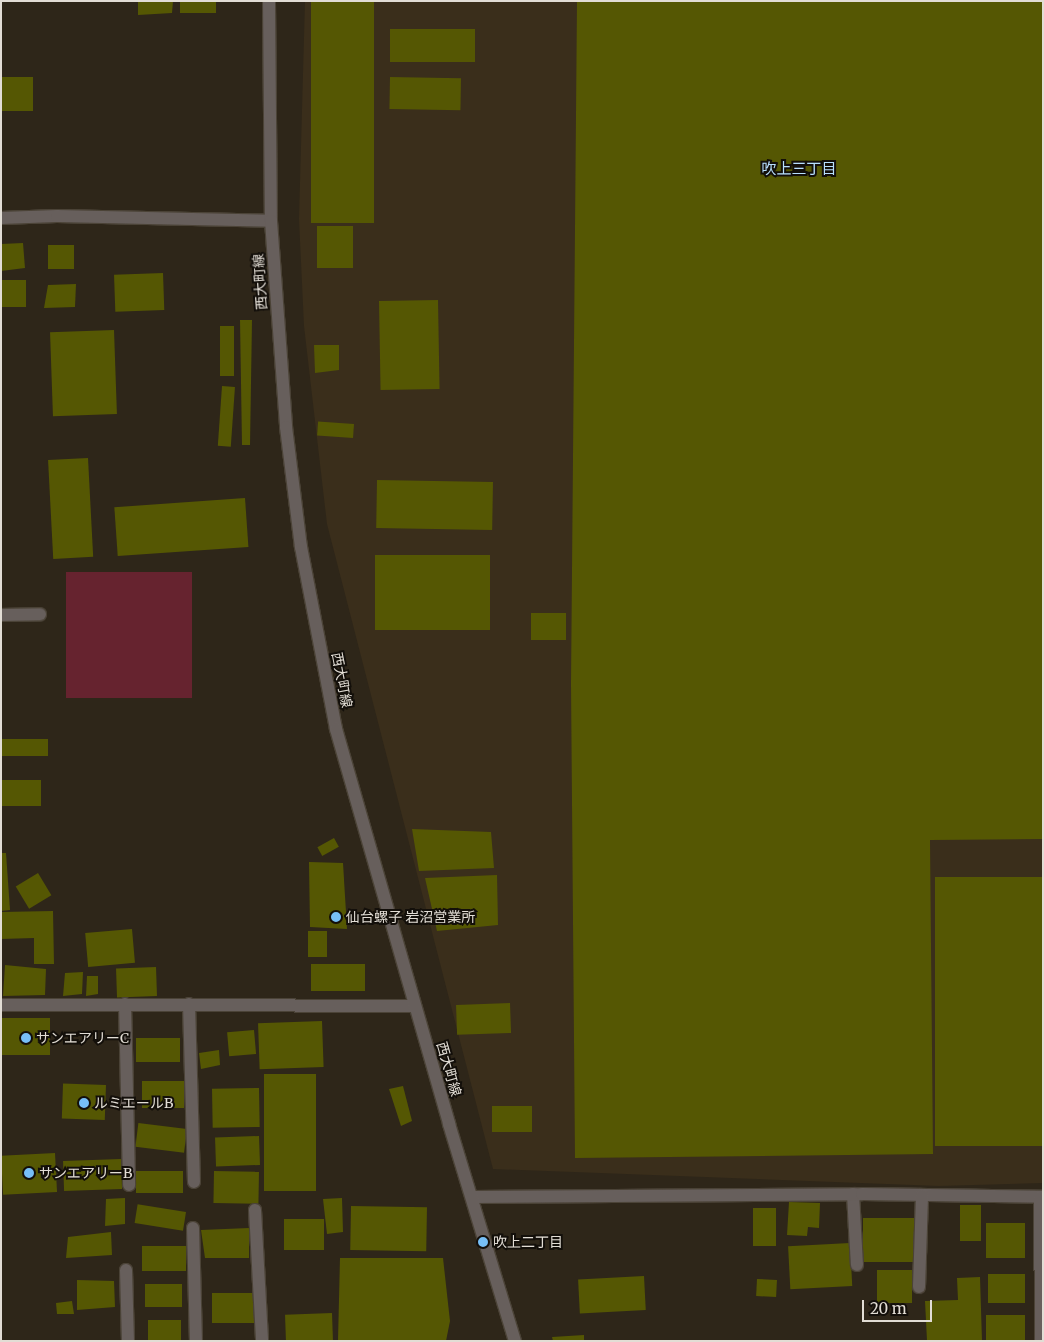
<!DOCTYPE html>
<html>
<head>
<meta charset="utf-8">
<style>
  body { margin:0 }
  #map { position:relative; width:1044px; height:1342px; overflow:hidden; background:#2e2619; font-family:Merriweather,"Noto Sans JP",serif }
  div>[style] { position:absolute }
  .built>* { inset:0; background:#3a2e1b }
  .green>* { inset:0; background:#66232f; transform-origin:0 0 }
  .building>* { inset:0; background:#555703; transform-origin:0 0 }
  .roads { filter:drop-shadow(1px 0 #4b4337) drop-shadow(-1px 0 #4b4337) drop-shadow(0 1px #4b4337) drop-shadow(0 -1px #4b4337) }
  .minor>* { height:12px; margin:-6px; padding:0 6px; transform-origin:6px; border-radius:6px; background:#675f5c }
  .tertiary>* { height:12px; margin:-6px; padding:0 6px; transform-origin:6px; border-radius:6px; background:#675f5c }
  .dots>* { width:14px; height:14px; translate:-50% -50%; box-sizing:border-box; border:2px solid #130f0a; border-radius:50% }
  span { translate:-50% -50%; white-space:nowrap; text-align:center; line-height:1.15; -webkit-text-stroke:4px #130f0a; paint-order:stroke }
  .street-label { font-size:14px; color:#e2ddd5 }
  .poi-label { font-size:14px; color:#e2ddd5 }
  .left { translate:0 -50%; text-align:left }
  .neighbourhood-label { font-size:15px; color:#b8dffe }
  .frame { position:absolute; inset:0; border:2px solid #e2ddd5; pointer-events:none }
  .scale { position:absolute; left:862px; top:1300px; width:70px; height:22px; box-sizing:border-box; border:2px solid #e2ddd5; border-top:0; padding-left:6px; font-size:15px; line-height:18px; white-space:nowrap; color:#e2ddd5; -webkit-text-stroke:4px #130f0a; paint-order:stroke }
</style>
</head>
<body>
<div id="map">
  <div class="built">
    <i style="clip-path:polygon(305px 1px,1043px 1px,1043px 1183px,939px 1186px,493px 1169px,327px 524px,304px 326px,299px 219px)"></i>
  </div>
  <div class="green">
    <i style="left:192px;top:572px;width:126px;height:126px;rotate:90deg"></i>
  </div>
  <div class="building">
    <i style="clip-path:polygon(138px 1px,173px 1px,172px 13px,138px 15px)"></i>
    <i style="left:180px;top:1px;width:36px;height:12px"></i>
    <i style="left:311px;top:1px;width:63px;height:222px"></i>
    <i style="clip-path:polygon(577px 1px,1043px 1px,1043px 839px,930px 840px,933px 1154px,575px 1158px,571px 684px)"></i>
    <i style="left:390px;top:29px;width:85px;height:33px"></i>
    <i style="left:1px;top:77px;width:32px;height:34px"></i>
    <i style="left:390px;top:77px;width:71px;height:32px;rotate:1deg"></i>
    <i style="left:317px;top:226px;width:36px;height:42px"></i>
    <i style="clip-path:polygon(23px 243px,25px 268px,1px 271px,1px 244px)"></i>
    <i style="left:48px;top:245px;width:26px;height:24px"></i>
    <i style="left:163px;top:273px;width:37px;height:49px;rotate:88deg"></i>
    <i style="left:26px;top:280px;width:27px;height:25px;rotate:90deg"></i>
    <i style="clip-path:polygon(76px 284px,75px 307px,44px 308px,48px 285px)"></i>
    <i style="left:438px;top:300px;width:89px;height:59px;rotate:89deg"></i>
    <i style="clip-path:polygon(240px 320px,252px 320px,250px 445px,242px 445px)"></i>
    <i style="left:220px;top:326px;width:14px;height:50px"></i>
    <i style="left:114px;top:330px;width:84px;height:64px;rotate:88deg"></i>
    <i style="clip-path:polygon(314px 345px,339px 345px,339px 370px,315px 373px)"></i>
    <i style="left:222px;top:386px;width:13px;height:60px;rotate:4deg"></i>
    <i style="left:354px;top:424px;width:14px;height:36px;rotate:94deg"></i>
    <i style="left:88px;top:458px;width:99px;height:40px;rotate:87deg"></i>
    <i style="left:493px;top:482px;width:48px;height:116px;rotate:91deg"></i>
    <i style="left:245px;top:498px;width:49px;height:131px;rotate:86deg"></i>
    <i style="left:375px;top:555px;width:115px;height:75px"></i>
    <i style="left:566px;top:613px;width:27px;height:35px;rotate:90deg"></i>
    <i style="left:48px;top:739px;width:17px;height:47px;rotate:90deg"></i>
    <i style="left:1px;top:780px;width:40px;height:26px"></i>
    <i style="clip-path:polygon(412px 829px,491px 832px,494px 868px,419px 871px)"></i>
    <i style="left:334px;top:838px;width:10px;height:19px;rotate:61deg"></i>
    <i style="clip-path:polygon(1px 853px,6px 853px,10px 910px,1px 911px)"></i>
    <i style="clip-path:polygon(309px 862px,343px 863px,347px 929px,310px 927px)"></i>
    <i style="left:38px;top:873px;width:26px;height:26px;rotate:59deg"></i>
    <i style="clip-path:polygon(497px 875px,498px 925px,437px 931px,425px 878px)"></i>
    <i style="left:1043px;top:877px;width:269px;height:108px;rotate:90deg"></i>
    <i style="clip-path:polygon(53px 911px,54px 964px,34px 964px,34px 938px,1px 939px,1px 912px)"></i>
    <i style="left:132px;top:929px;width:34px;height:47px;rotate:85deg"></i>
    <i style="left:308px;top:931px;width:19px;height:26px"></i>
    <i style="left:365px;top:964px;width:27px;height:54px;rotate:90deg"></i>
    <i style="clip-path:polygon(5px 965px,46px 969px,45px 995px,3px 996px)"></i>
    <i style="left:156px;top:967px;width:29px;height:40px;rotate:88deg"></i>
    <i style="clip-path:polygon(83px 972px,82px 994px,63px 996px,65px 973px)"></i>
    <i style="clip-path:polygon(87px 976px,98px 976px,98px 994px,86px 996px)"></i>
    <i style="left:510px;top:1003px;width:30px;height:54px;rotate:88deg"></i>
    <i style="left:50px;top:1018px;width:37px;height:49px;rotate:90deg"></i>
    <i style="left:322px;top:1021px;width:46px;height:64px;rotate:88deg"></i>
    <i style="left:254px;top:1030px;width:24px;height:27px;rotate:85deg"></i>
    <i style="left:180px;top:1038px;width:24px;height:44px;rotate:90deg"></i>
    <i style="clip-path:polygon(219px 1050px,220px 1065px,201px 1069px,199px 1053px)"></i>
    <i style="left:316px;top:1074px;width:117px;height:52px;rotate:90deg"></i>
    <i style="left:184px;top:1081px;width:27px;height:42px;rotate:90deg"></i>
    <i style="left:106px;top:1085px;width:35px;height:43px;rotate:92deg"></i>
    <i style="clip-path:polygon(403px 1086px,412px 1121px,401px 1126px,389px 1089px)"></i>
    <i style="left:259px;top:1088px;width:39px;height:47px;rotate:89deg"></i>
    <i style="left:492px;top:1106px;width:40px;height:26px"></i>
    <i style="left:187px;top:1129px;width:24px;height:49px;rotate:97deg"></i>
    <i style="left:259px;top:1136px;width:29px;height:44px;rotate:88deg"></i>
    <i style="left:55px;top:1153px;width:39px;height:54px;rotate:87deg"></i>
    <i style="left:121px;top:1159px;width:30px;height:58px;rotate:88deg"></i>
    <i style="left:183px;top:1171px;width:22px;height:47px;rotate:90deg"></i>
    <i style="left:214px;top:1171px;width:45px;height:32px;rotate:1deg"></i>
    <i style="clip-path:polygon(125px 1198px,125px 1224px,105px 1226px,106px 1199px)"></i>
    <i style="clip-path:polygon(342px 1198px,343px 1232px,327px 1234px,323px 1199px)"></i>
    <i style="clip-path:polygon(789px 1202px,820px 1203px,819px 1228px,808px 1227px,807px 1236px,787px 1235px)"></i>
    <i style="left:960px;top:1205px;width:21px;height:36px"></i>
    <i style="left:351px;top:1206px;width:76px;height:44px;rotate:1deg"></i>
    <i style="left:753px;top:1208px;width:23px;height:38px"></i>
    <i style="left:186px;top:1212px;width:19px;height:49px;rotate:99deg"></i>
    <i style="left:863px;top:1218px;width:52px;height:44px"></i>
    <i style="left:324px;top:1219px;width:31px;height:40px;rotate:90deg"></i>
    <i style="left:1025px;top:1223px;width:35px;height:39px;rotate:90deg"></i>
    <i style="clip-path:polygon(249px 1228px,249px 1258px,205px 1258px,201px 1230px)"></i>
    <i style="clip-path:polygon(111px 1232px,112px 1255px,66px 1258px,68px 1237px)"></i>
    <i style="left:850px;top:1243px;width:43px;height:62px;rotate:87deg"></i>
    <i style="left:142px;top:1246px;width:44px;height:25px"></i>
    <i style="clip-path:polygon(340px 1258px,443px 1258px,450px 1321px,446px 1341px,338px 1341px)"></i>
    <i style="left:877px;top:1270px;width:35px;height:33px"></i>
    <i style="left:1025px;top:1274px;width:29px;height:37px;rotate:90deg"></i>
    <i style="left:644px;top:1276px;width:34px;height:66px;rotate:87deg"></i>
    <i style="clip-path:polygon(980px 1277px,982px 1341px,927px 1341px,925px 1301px,958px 1300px,957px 1278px)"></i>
    <i style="left:757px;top:1279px;width:20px;height:17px;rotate:3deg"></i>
    <i style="clip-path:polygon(77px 1280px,114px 1281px,115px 1307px,77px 1310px)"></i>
    <i style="left:182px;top:1284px;width:23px;height:37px;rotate:90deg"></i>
    <i style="left:254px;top:1293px;width:30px;height:42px;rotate:90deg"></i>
    <i style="clip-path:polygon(72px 1301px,74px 1314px,57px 1314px,56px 1303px)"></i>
    <i style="left:332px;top:1313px;width:28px;height:47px;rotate:88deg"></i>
    <i style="left:986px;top:1315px;width:39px;height:26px"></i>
    <i style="left:148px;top:1320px;width:33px;height:21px"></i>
    <i style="clip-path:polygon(584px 1335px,584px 1341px,553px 1341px,552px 1337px)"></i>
  </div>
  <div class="roads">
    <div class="minor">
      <i style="left:1px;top:218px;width:56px;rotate:-2deg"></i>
      <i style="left:57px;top:216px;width:214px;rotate:1.3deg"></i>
      <i style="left:1px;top:615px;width:39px;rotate:-1deg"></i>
      <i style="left:125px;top:1004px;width:181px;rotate:88.7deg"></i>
      <i style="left:189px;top:1004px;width:178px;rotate:88.4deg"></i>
      <i style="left:1px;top:1005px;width:414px;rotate:0.1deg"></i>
      <i style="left:853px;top:1194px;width:71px;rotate:86.8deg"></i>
      <i style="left:473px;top:1197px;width:389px;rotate:-0.4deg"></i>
      <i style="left:862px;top:1194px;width:181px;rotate:0.9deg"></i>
      <i style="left:1040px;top:1197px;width:144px;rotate:89.6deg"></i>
      <i style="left:255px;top:1210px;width:131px;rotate:86.9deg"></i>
      <i style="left:193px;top:1228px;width:113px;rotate:88.5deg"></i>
      <i style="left:126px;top:1270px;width:71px;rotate:88.4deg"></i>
      <i style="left:919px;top:1287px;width:92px;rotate:-88.1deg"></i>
    </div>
    <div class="tertiary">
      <i style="left:269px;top:1px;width:220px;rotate:89.5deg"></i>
      <i style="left:271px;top:221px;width:207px;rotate:85.8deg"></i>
      <i style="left:286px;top:427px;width:121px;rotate:82.9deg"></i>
      <i style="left:301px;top:547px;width:185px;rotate:79.1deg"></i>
      <i style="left:336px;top:729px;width:411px;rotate:74deg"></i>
      <i style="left:449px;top:1124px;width:227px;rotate:73.1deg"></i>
    </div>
  </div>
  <div class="dots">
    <i style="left:336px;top:917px;background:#77bff7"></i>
    <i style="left:26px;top:1038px;background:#77bff7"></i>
    <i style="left:84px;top:1103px;background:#77bff7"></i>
    <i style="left:29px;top:1173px;background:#77bff7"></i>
    <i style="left:483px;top:1242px;background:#77bff7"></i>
  </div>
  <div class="street-label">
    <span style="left:260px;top:282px;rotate:-94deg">西大町線</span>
    <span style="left:342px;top:680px;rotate:79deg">西大町線</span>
    <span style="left:449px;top:1069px;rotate:74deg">西大町線</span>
  </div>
  <div class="poi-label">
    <span class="left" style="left:346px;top:917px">仙台螺子 岩沼営業所</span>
    <span class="left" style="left:36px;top:1038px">サンエアリーC</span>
    <span class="left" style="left:94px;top:1103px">ルミエールB</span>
    <span class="left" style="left:39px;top:1173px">サンエアリーB</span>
    <span class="left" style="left:493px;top:1242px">吹上二丁目</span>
  </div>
  <div class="neighbourhood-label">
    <span style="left:799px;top:169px">吹上三丁目</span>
  </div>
  <div class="frame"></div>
  <div class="scale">20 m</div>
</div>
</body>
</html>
